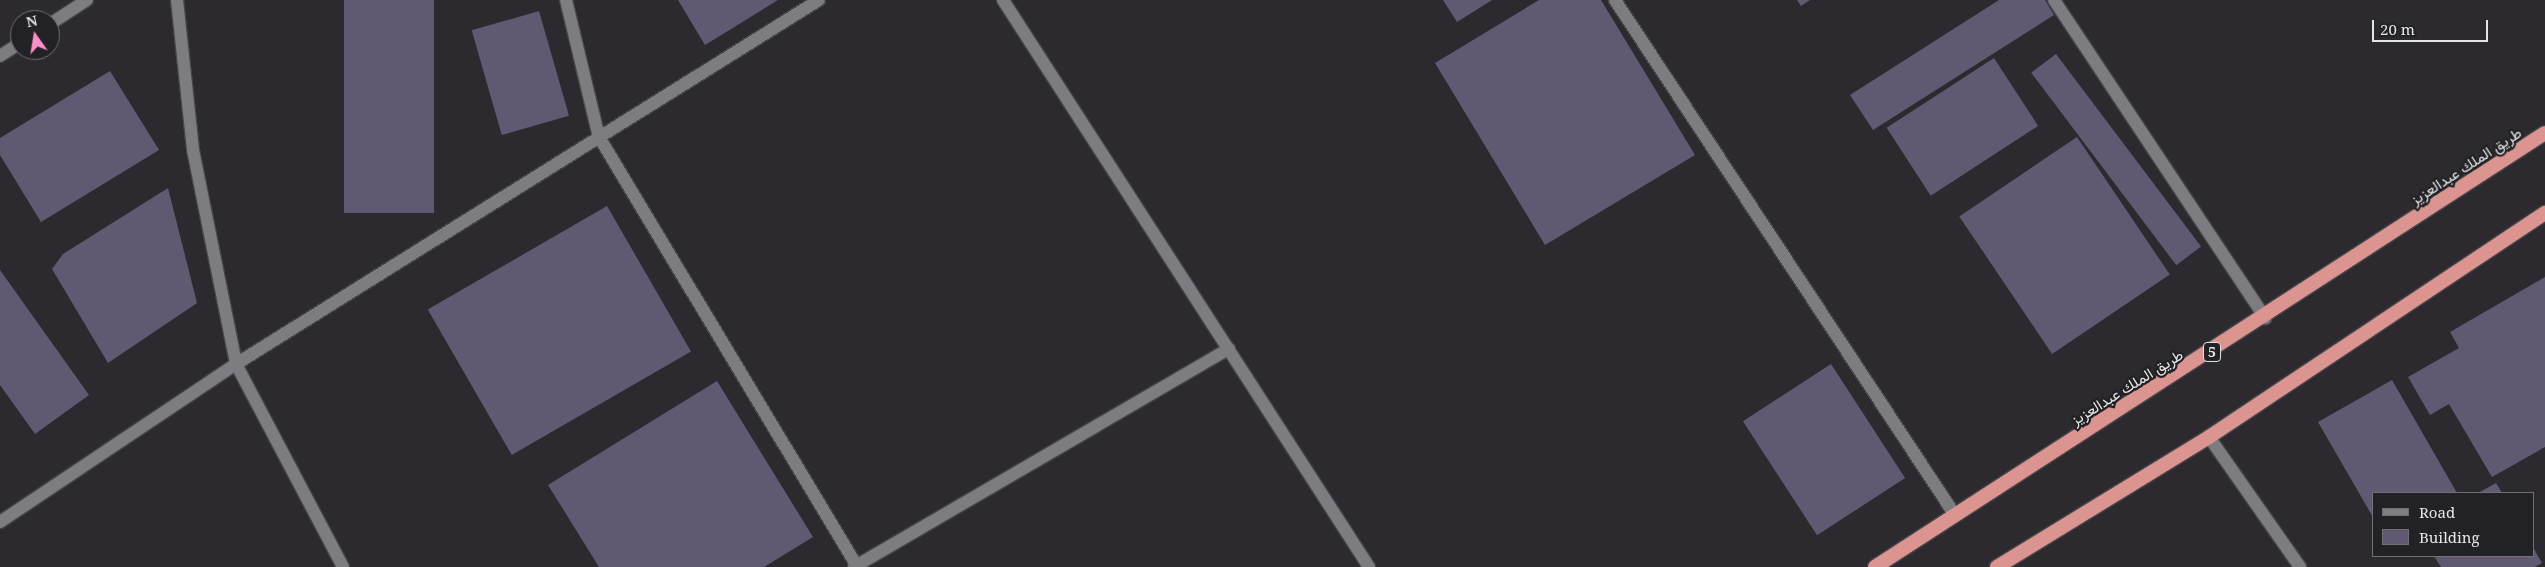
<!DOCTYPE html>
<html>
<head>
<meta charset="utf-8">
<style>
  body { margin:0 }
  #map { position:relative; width:2545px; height:567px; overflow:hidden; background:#2c2a2f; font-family:"Noto Serif",Vazirmatn,serif }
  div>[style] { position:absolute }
  .building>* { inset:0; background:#615972; transform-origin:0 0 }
  .roads { filter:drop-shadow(1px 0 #464549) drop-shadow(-1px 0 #464549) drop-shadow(0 1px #464549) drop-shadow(0 -1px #464549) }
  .minor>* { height:12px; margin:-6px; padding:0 6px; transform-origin:6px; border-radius:6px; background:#7d7c81 }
  .trunk>* { height:14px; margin:-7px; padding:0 7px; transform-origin:7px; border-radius:7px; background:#dc9490 }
  span { translate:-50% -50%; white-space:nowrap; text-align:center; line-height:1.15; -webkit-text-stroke:4.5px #222125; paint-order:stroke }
  .shield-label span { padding:1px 4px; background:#222125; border:1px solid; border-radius:4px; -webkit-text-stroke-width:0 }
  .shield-label { font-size:14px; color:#e6e5e8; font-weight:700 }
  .street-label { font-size:15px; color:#e6e5e8 }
  .legend { position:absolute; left:2372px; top:492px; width:162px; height:65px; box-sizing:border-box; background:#222125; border:1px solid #706f73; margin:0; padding:6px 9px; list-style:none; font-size:15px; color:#e6e5e8 }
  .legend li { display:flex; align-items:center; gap:10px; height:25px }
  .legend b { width:25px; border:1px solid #706f73 }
  .north { position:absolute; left:10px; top:10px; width:50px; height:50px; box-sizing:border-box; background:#222125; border:1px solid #706f73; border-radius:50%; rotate:347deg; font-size:14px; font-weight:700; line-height:20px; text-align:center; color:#e6e5e8 }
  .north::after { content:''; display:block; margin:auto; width:18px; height:22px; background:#fb8fc6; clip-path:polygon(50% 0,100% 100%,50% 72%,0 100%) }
  .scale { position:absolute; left:2372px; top:20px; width:116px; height:22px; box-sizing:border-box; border:2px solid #e6e5e8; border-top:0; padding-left:6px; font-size:15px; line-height:18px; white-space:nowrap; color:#e6e5e8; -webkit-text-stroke:4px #222125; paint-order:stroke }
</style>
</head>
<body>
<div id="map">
  <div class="building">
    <i style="left:344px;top:0;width:90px;height:213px"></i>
    <i style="clip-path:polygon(678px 0,778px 0,705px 45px)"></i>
    <i style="clip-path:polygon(1443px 0,1492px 0,1457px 22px)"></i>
    <i style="clip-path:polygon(1539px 0,1601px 0,1695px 155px,1545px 245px,1435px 63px)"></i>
    <i style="clip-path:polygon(1797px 0,1810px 0,1801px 6px)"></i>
    <i style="clip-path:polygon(1999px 0,2045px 0,2054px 15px,1873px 130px,1850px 95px)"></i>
    <i style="left:539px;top:11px;width:109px;height:70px;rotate:74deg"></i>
    <i style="left:2056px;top:54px;width:241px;height:31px;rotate:53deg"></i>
    <i style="left:1994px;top:58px;width:81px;height:128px;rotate:57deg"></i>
    <i style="clip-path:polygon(110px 71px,159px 150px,41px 222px,0 155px,0 138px)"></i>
    <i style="left:2077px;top:137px;width:166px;height:142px;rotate:56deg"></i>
    <i style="clip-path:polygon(168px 188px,197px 303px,108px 363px,52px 269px,63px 254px)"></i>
    <i style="left:607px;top:206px;width:168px;height:207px;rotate:60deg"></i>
    <i style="clip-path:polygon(0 270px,89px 395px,35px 434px,0 385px)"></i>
    <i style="clip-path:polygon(2545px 277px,2545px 447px,2492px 477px,2449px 404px,2430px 415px,2408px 377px,2459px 348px,2450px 332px)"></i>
    <i style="left:1831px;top:364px;width:136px;height:105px;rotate:57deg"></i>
    <i style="clip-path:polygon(2392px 380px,2457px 493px,2374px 493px,2374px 519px,2318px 422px)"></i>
    <i style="clip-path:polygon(717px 381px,813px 537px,764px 567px,599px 567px,548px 485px)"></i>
    <i style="clip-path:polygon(2496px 483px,2502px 493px,2478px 493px)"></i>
    <i style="clip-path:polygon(2534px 549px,2542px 563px,2535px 567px,2441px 567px,2434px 556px,2534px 556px)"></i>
  </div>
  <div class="roads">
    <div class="minor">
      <i style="left:177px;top:0;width:151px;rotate:83.9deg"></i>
      <i style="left:193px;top:150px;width:218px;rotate:78.6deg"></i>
      <i style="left:236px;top:364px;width:229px;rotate:62.2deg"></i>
      <i style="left:566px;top:0;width:141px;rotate:76.5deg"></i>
      <i style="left:599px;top:137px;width:501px;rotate:58.98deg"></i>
      <i style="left:1003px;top:0;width:675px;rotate:57.16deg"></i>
      <i style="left:1615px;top:0;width:617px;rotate:56.57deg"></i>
      <i style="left:2054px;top:0;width:382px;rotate:56.4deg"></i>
      <i style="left:50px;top:24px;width:44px;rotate:-33deg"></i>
      <i style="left:0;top:56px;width:24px;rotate:-33deg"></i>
      <i style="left:2209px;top:437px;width:159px;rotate:55deg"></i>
      <i style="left:0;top:522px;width:284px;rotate:-33.8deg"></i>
      <i style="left:236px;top:364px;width:687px;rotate:-31.98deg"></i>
      <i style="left:854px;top:567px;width:434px;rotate:-30.2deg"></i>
    </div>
    <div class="trunk">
      <i style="left:1875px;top:567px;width:798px;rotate:-32.93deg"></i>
      <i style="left:1997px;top:567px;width:249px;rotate:-31.5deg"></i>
      <i style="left:2209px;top:437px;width:404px;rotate:-33.7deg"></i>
    </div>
  </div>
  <div class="shield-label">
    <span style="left:2212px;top:352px">5</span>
  </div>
  <div class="street-label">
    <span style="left:2466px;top:166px;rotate:-33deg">طريق الملك عبدالعزيز</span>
    <span style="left:2127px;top:387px;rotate:-32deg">طريق الملك عبدالعزيز</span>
  </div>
  <ul class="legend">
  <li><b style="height:6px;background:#7d7c81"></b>Road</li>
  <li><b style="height:14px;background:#615972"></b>Building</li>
  </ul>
  <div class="north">N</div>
  <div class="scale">20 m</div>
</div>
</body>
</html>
